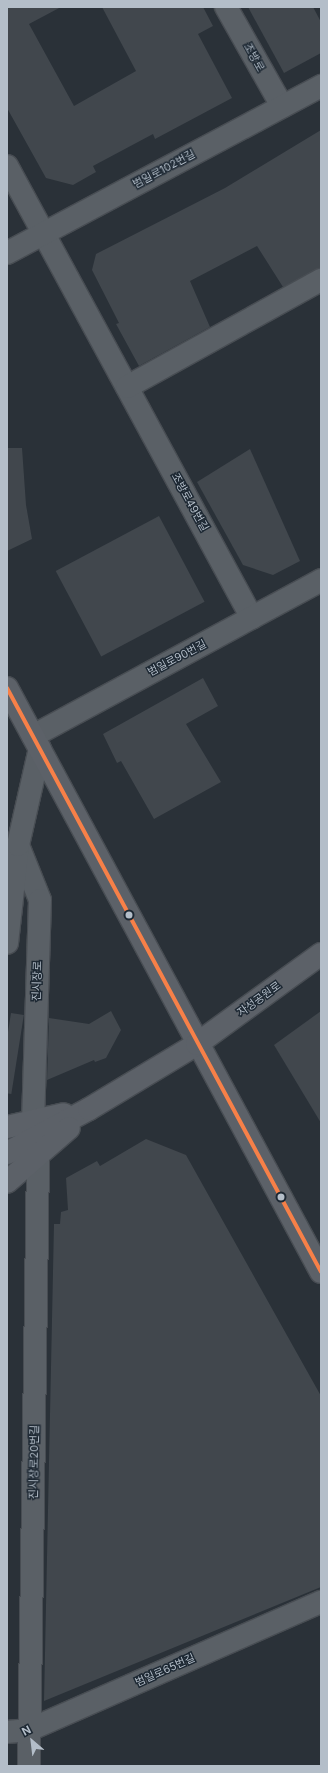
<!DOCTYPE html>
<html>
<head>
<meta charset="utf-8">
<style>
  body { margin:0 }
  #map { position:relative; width:328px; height:1773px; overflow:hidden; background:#2a3138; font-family:Inter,"Noto Sans KR",sans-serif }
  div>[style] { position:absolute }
  .building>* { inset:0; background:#41474d; transform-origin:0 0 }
  .roads { filter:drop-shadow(1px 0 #484d53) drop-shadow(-1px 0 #484d53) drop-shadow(0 1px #484d53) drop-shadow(0 -1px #484d53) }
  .minor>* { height:22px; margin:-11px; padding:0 11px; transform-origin:11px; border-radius:11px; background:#5a6066 }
  .major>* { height:22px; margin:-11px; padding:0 11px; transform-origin:11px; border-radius:11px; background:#5c6168 }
  .bus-1>* { height:4px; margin:-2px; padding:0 2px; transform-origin:2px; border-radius:2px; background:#f78048 }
  .dots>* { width:11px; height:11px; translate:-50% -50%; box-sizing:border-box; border:2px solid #1d2833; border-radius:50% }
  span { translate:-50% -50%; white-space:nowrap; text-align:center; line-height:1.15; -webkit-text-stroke:3px #1d2833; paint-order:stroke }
  .street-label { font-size:11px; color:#b4bec9 }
  .frame { position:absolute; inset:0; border:8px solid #b4bec9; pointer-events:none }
  .north { position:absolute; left:12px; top:1721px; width:40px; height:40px; -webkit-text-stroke:3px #1d2833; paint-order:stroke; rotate:332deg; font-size:11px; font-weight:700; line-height:16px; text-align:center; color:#b4bec9 }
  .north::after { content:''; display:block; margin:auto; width:14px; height:18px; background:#b4bec9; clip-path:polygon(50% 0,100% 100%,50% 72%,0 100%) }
</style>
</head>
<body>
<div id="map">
  <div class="building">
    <i style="clip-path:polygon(7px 7px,61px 7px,29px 24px,74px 106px,136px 71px,102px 7px,203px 7px,213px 26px,198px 34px,232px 98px,155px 139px,153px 134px,93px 166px,96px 172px,73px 185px,46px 178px,7px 108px)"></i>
    <i style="clip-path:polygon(248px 7px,313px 7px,321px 22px,321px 53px,284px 73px)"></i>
    <i style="clip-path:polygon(321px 130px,321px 268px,283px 287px,257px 246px,190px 281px,210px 327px,139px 366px,116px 324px,119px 323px,92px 270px,96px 254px,225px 188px)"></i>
    <i style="clip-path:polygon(7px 448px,22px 448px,26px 505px,32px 539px,7px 551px)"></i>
    <i style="clip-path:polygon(250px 449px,300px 561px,273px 575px,243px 565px,197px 482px)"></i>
    <i style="left:159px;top:516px;width:97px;height:117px;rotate:62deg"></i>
    <i style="clip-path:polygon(203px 678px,218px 706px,186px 724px,221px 782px,154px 819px,121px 761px,117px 763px,103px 734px)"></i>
    <i style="clip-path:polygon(111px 1011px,121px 1030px,106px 1058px,95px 1062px,94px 1060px,47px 1080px,49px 1018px,89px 1024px)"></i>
    <i style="clip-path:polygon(321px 1011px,321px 1123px,274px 1045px)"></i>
    <i style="left:11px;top:1013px;width:13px;height:80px;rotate:9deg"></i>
    <i style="clip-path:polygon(146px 1139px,186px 1155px,321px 1396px,321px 1587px,44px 1701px,54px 1224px,60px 1224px,61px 1212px,68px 1210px,66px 1178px,97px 1161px,100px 1166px)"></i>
  </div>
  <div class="roads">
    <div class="minor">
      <i style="left:226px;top:7px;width:114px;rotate:60.5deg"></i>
      <i style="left:7px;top:166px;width:514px;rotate:61.54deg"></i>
      <i style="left:7px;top:253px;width:356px;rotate:-28deg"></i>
      <i style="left:127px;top:387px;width:222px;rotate:-28.9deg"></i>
      <i style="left:33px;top:736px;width:328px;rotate:-28.4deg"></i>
      <i style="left:18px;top:845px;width:59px;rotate:68.2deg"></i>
      <i style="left:40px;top:900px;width:221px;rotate:91.8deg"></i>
      <i style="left:7px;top:943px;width:99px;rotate:-83.6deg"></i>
      <i style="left:18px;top:845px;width:99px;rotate:-77.2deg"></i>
      <i style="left:7px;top:1732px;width:22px;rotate:-5deg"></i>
      <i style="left:29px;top:1730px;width:319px;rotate:-23.7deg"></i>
      <i style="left:29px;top:1766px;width:609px;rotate:-89.15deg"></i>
    </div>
    <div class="major">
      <i style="left:7px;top:688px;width:663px;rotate:61.73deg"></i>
      <i style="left:7px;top:1127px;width:58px;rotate:-12.8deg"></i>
      <i style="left:7px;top:1153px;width:93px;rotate:-28.2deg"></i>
      <i style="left:89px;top:1109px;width:126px;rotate:-31deg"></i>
      <i style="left:197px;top:1044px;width:153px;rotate:-36deg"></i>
      <i style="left:7px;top:1182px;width:82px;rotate:-41.1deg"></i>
    </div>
  </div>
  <div class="bus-1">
    <i style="left:7px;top:688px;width:663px;rotate:61.73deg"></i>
  </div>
  <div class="dots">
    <i style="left:129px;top:915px;background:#b4bec9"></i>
    <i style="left:281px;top:1197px;background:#b4bec9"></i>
  </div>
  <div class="street-label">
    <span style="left:254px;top:57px;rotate:61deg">조방로</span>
    <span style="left:164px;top:169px;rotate:-28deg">범일로102번길</span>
    <span style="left:190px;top:502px;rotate:61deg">조방로49번길</span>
    <span style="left:177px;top:658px;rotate:-28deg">범일로90번길</span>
    <span style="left:37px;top:981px;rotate:-88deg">진시장로</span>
    <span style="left:259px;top:999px;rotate:-36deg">자성공원로</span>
    <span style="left:34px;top:1462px;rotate:-89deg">진시장로20번길</span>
    <span style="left:165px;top:1670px;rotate:-24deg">범일로65번길</span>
  </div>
  <div class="frame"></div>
  <div class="north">N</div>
</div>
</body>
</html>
